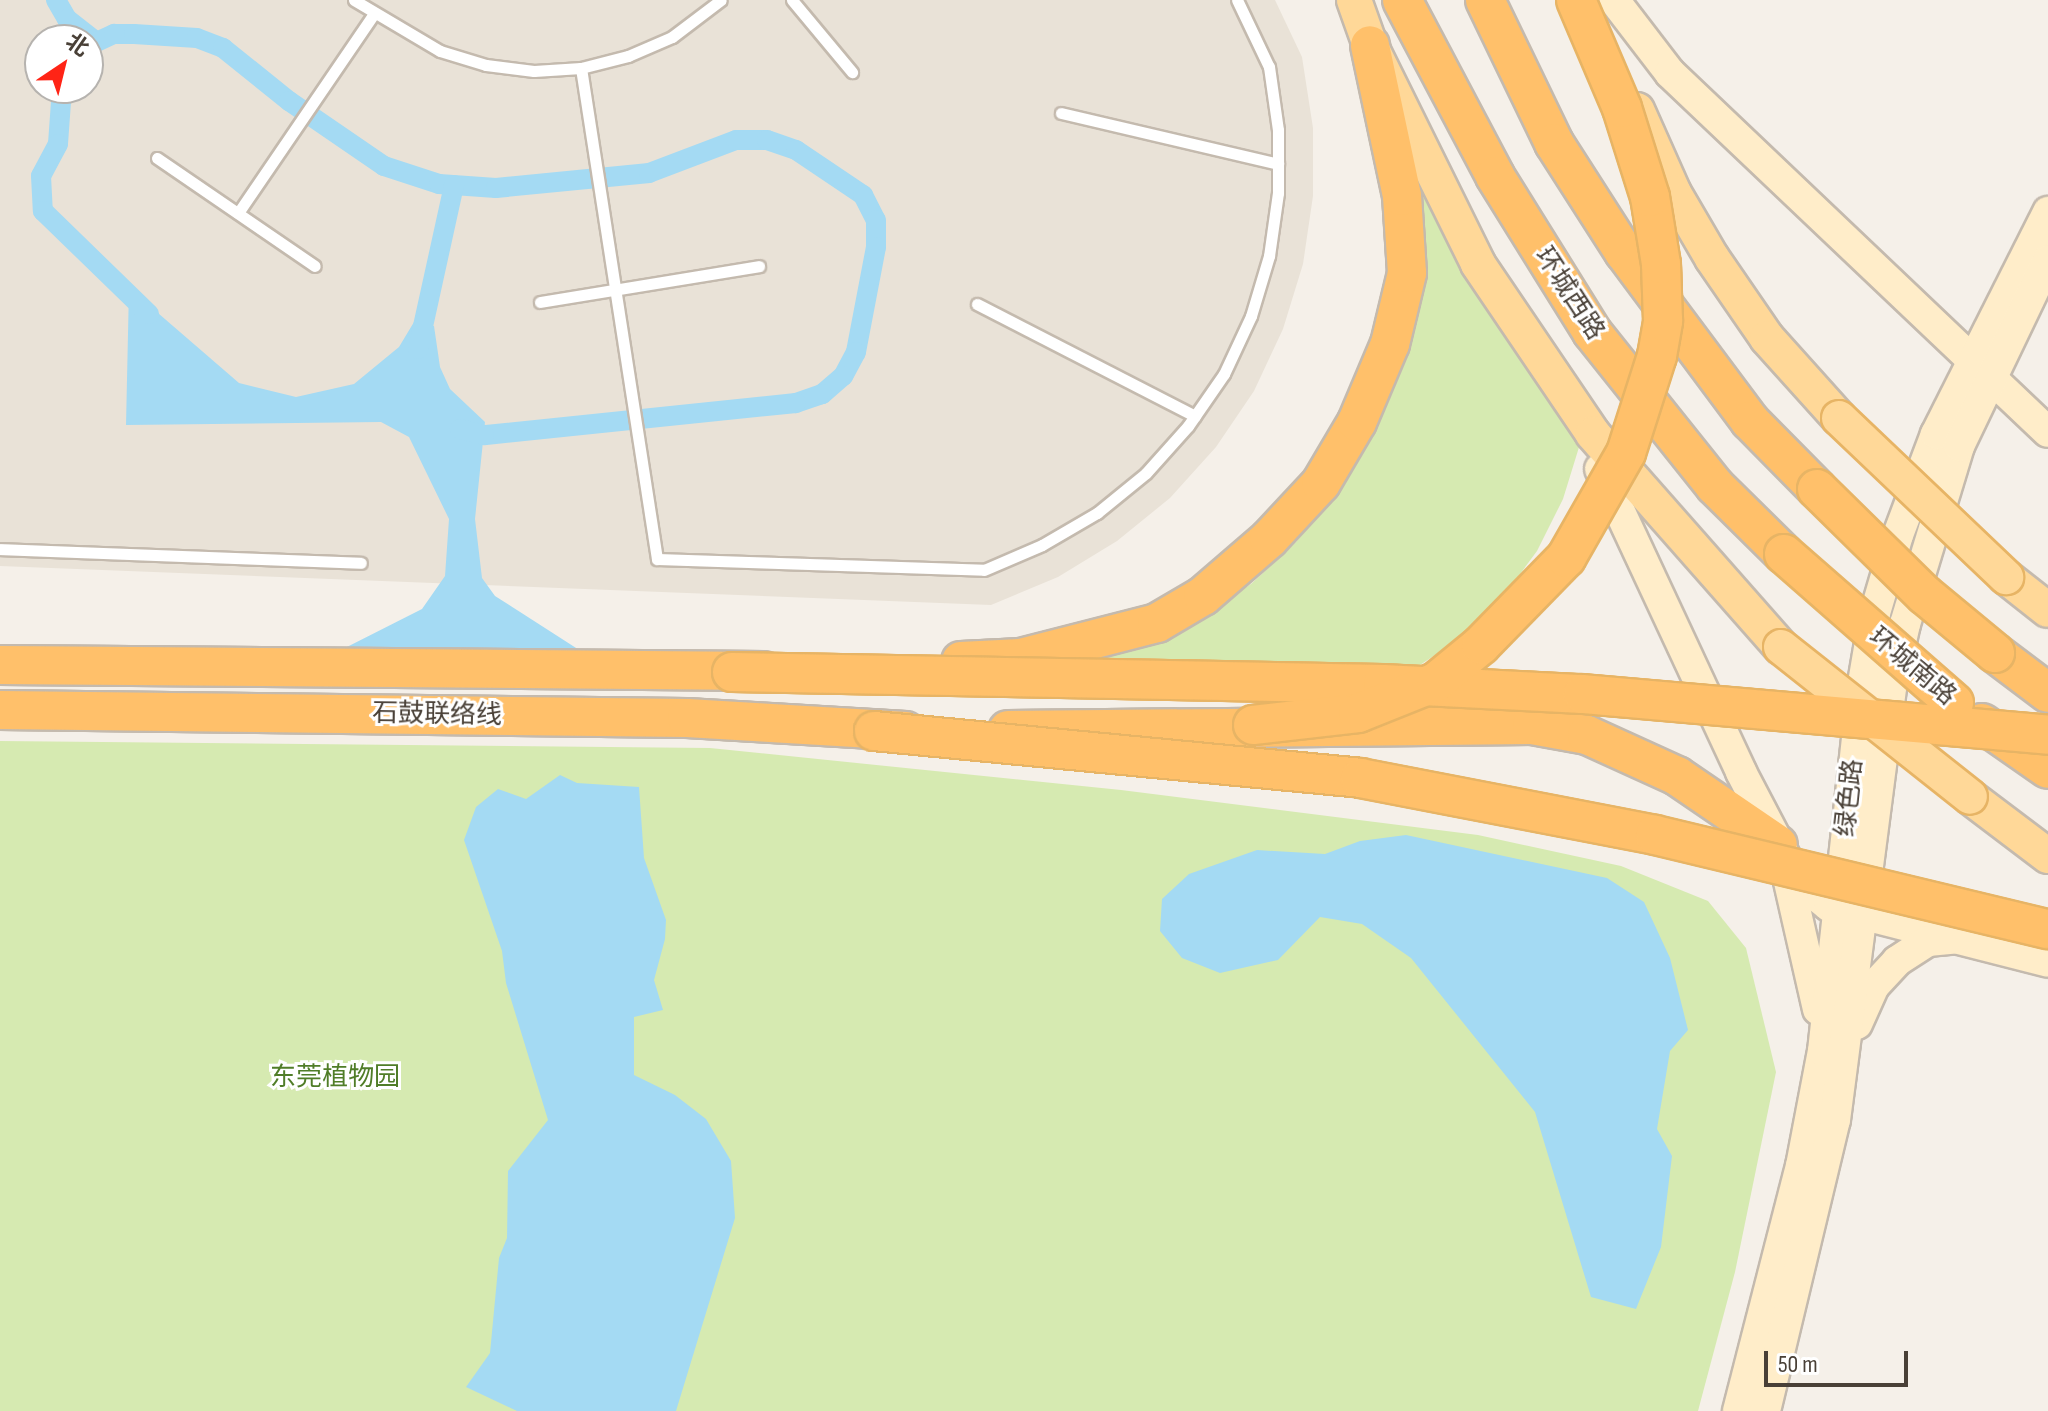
<!DOCTYPE html>
<html>
<head>
<meta charset="utf-8">
<style>
  body { margin:0 }
  #map { position:relative; width:2048px; height:1411px; overflow:hidden; background:#f5f0e9; font-family:"Sofia Sans Condensed","Noto Sans SC",sans-serif }
  div>[style] { position:absolute }
  .residential>* { inset:0; background:#e9e2d7 }
  .green>* { inset:0; background:#d6eab1 }
  .water>* { inset:0; background:#a4daf3 }
  .canal>* { height:20px; margin:-10px; padding:0 10px; transform-origin:10px; border-radius:10px; background:#a4daf3 }
  .roads { filter:drop-shadow(2px 0 #c4baae) drop-shadow(-2px 0 #c4baae) drop-shadow(0 2px #c4baae) drop-shadow(0 -2px #c4baae) }
  .lane>* { height:11px; margin:-5.5px; padding:0 5.5px; transform-origin:5.5px; border-radius:5.5px; background:#fff }
  .secondary>* { height:30px; margin:-15px; padding:0 15px; transform-origin:15px; border-radius:15px; background:#ffedc9 }
  .primary>* { height:34px; margin:-17px; padding:0 17px; transform-origin:17px; border-radius:17px; background:#ffd898 }
  .highway>* { height:38px; margin:-19px; padding:0 19px; transform-origin:19px; border-radius:19px; background:#ffc06a }
  .bridges { filter:drop-shadow(2px 0 #e7b465) drop-shadow(-2px 0 #e7b465) drop-shadow(0 2px #e7b465) drop-shadow(0 -2px #e7b465) }
  .primary-bridge>* { height:34px; margin:-17px; padding:0 17px; transform-origin:17px; border-radius:17px; background:#ffd898 }
  .highway-bridge>* { height:38px; margin:-19px; padding:0 19px; transform-origin:19px; border-radius:19px; background:#ffc06a }
  span { translate:-50% -50%; white-space:nowrap; text-align:center; line-height:1.15; -webkit-text-stroke:6px #fff; paint-order:stroke }
  .street-label { font-size:26px; color:#494037 }
  .park-label { font-size:26px; color:#507d28 }
  .north { position:absolute; left:24px; top:24px; width:80px; height:80px; box-sizing:border-box; background:#fff; border:2px solid #b6b3af; border-radius:50%; rotate:35deg; font-size:22px; font-weight:700; line-height:32px; text-align:center; color:#494037 }
  .north::after { content:''; display:block; margin:auto; width:28px; height:36px; background:#ff2416; clip-path:polygon(50% 0,100% 100%,50% 72%,0 100%) }
  .scale { position:absolute; left:1764px; top:1351px; width:144px; height:36px; box-sizing:border-box; border:4px solid #494037; border-top:0; padding-left:10px; font-size:24px; line-height:28px; white-space:nowrap; color:#494037; -webkit-text-stroke:6px #fff; paint-order:stroke }
</style>
</head>
<body>
<div id="map">
  <div class="residential">
    <i style="clip-path:polygon(evenodd,0 0,1275px 0,1302px 57px,1313px 128px,1313px 196px,1303px 264px,1283px 329px,1254px 391px,1216px 447px,1170px 498px,1117px 541px,1058px 577px,991px 605px,0 566px,0 0,40px 40px,88px 40px,88px 88px,40px 88px,40px 40px)"></i>
  </div>
  <div class="green">
    <i style="clip-path:polygon(1417px 183px,1463px 273px,1580px 444px,1563px 499px,1537px 551px,1503px 597px,1462px 637px,1414px 669px,1082px 662px,1199px 619px,1251px 584px,1296px 542px,1334px 492px,1379px 423px,1408px 346px)"></i>
    <i style="clip-path:polygon(0 741px,710px 748px,1121px 790px,1478px 835px,1621px 866px,1708px 901px,1746px 948px,1776px 1072px,1735px 1272px,1698px 1411px,0 1411px)"></i>
  </div>
  <div class="water">
    <i style="clip-path:polygon(129px 288px,239px 383px,296px 397px,354px 384px,399px 347px,414px 322px,434px 326px,440px 367px,450px 389px,485px 422px,475px 519px,482px 578px,495px 596px,587px 655px,337px 652px,422px 609px,445px 576px,449px 519px,409px 437px,381px 422px,126px 425px)"></i>
    <i style="clip-path:polygon(560px 775px,577px 783px,639px 787px,644px 858px,666px 920px,665px 939px,654px 980px,663px 1010px,634px 1017px,634px 1075px,675px 1095px,706px 1119px,731px 1161px,735px 1218px,676px 1411px,517px 1411px,466px 1387px,490px 1353px,499px 1258px,507px 1238px,508px 1171px,548px 1120px,506px 983px,502px 951px,464px 840px,476px 807px,498px 789px,526px 799px)"></i>
    <i style="clip-path:polygon(1406px 835px,1607px 878px,1644px 902px,1670px 958px,1688px 1030px,1670px 1051px,1657px 1129px,1672px 1156px,1661px 1247px,1636px 1309px,1591px 1297px,1535px 1112px,1411px 958px,1362px 924px,1320px 917px,1278px 960px,1220px 973px,1182px 958px,1160px 931px,1162px 899px,1189px 874px,1257px 850px,1325px 854px,1360px 841px)"></i>
  </div>
  <div class="canal">
    <i style="left:56px;top:0;width:22px;rotate:60deg"></i>
    <i style="left:67px;top:19px;width:36px;rotate:38deg"></i>
    <i style="left:88px;top:46px;width:29px;rotate:-25deg"></i>
    <i style="left:114px;top:34px;width:20px"></i>
    <i style="left:134px;top:34px;width:63px;rotate:3.6deg"></i>
    <i style="left:197px;top:38px;width:28px;rotate:21deg"></i>
    <i style="left:223px;top:48px;width:85px;rotate:38.8deg"></i>
    <i style="left:289px;top:101px;width:115px;rotate:34.4deg"></i>
    <i style="left:384px;top:166px;width:58px;rotate:18.1deg"></i>
    <i style="left:439px;top:184px;width:57px;rotate:4deg"></i>
    <i style="left:496px;top:188px;width:154px;rotate:-5.6deg"></i>
    <i style="left:649px;top:173px;width:93px;rotate:-20.8deg"></i>
    <i style="left:736px;top:140px;width:31px"></i>
    <i style="left:767px;top:140px;width:31px;rotate:19deg"></i>
    <i style="left:796px;top:150px;width:81px;rotate:33.9deg"></i>
    <i style="left:863px;top:195px;width:28px;rotate:63deg"></i>
    <i style="left:876px;top:220px;width:27px;rotate:90deg"></i>
    <i style="left:876px;top:247px;width:107px;rotate:100.8deg"></i>
    <i style="left:856px;top:352px;width:27px;rotate:118deg"></i>
    <i style="left:843px;top:376px;width:28px;rotate:139deg"></i>
    <i style="left:822px;top:394px;width:28px;rotate:161deg"></i>
    <i style="left:796px;top:403px;width:314px;rotate:174.1deg"></i>
    <i style="left:484px;top:435px;width:25px;rotate:-166deg"></i>
    <i style="left:62px;top:88px;width:56px;rotate:94.1deg"></i>
    <i style="left:58px;top:144px;width:36px;rotate:118deg"></i>
    <i style="left:41px;top:176px;width:35px;rotate:87deg"></i>
    <i style="left:43px;top:211px;width:148px;rotate:44.2deg"></i>
    <i style="left:418px;top:349px;width:168px;rotate:-77.6deg"></i>
  </div>
  <div class="roads">
    <div class="lane">
      <i style="left:354px;top:0;width:100px;rotate:30.7deg"></i>
      <i style="left:440px;top:51px;width:48px;rotate:16.9deg"></i>
      <i style="left:486px;top:65px;width:48px;rotate:7.1deg"></i>
      <i style="left:534px;top:71px;width:47px;rotate:-3.7deg"></i>
      <i style="left:581px;top:68px;width:49px;rotate:-14.3deg"></i>
      <i style="left:628px;top:56px;width:48px;rotate:-23.4deg"></i>
      <i style="left:672px;top:37px;width:61px;rotate:-37.1deg"></i>
      <i style="left:792px;top:0;width:94px;rotate:50.2deg"></i>
      <i style="left:581px;top:68px;width:497px;rotate:81.2deg"></i>
      <i style="left:657px;top:559px;width:327px;rotate:1.9deg"></i>
      <i style="left:984px;top:570px;width:63px;rotate:-23.3deg"></i>
      <i style="left:1042px;top:545px;width:64px;rotate:-30.2deg"></i>
      <i style="left:1097px;top:513px;width:63px;rotate:-39.2deg"></i>
      <i style="left:1146px;top:473px;width:63px;rotate:-48.2deg"></i>
      <i style="left:1188px;top:426px;width:63px;rotate:-55.3deg"></i>
      <i style="left:1224px;top:374px;width:64px;rotate:-65deg"></i>
      <i style="left:1251px;top:316px;width:63px;rotate:-73.3deg"></i>
      <i style="left:1269px;top:256px;width:64px;rotate:-81.9deg"></i>
      <i style="left:1278px;top:193px;width:63px;rotate:-90deg"></i>
      <i style="left:1278px;top:130px;width:64px;rotate:-98.1deg"></i>
      <i style="left:1269px;top:67px;width:74px;rotate:-115.5deg"></i>
      <i style="left:1061px;top:113px;width:223px;rotate:13.2deg"></i>
      <i style="left:157px;top:158px;width:191px;rotate:34.4deg"></i>
      <i style="left:238px;top:213px;width:241px;rotate:-55.7deg"></i>
      <i style="left:540px;top:302px;width:222px;rotate:-9.3deg"></i>
      <i style="left:977px;top:304px;width:245px;rotate:27.2deg"></i>
      <i style="left:0;top:549px;width:361px;rotate:2.2deg"></i>
    </div>
    <div class="secondary">
      <i style="left:1614px;top:0;width:92px;rotate:52.5deg"></i>
      <i style="left:1670px;top:73px;width:521px;rotate:43.52deg"></i>
      <i style="left:1600px;top:469px;width:334px;rotate:65deg"></i>
      <i style="left:1741px;top:772px;width:123px;rotate:62.4deg"></i>
      <i style="left:1798px;top:881px;width:40px;rotate:39deg"></i>
      <i style="left:1829px;top:906px;width:226px;rotate:14.3deg"></i>
      <i style="left:1787px;top:873px;width:140px;rotate:77.2deg"></i>
      <i style="left:1857px;top:1024px;width:42px;rotate:-65.9deg"></i>
      <i style="left:1874px;top:986px;width:34px;rotate:-47deg"></i>
      <i style="left:1897px;top:961px;width:37px;rotate:-33deg"></i>
      <i style="left:1928px;top:941px;width:24px;rotate:-5deg"></i>
      <i style="left:1738px;top:1411px;width:253px;rotate:-75.6deg"></i>
      <i style="left:1801px;top:1166px;width:117px;rotate:-79.2deg"></i>
      <i style="left:1823px;top:1051px;width:370px;rotate:-83.8deg"></i>
      <i style="left:1863px;top:683px;width:71px;rotate:-80.3deg"></i>
      <i style="left:1875px;top:613px;width:81px;rotate:-73.6deg"></i>
      <i style="left:1898px;top:535px;width:108px;rotate:-69.4deg"></i>
      <i style="left:1936px;top:434px;width:249px;rotate:-63.2deg"></i>
      <i style="left:1765px;top:1411px;width:299px;rotate:-76.5deg"></i>
      <i style="left:1835px;top:1120px;width:437px;rotate:-82.6deg"></i>
      <i style="left:1891px;top:687px;width:65px;rotate:-77.5deg"></i>
      <i style="left:1905px;top:624px;width:186px;rotate:-73.1deg"></i>
      <i style="left:1959px;top:446px;width:206px;rotate:-64.4deg"></i>
    </div>
    <div class="primary">
      <i style="left:1354px;top:0;width:48px;rotate:70.4deg"></i>
      <i style="left:1370px;top:45px;width:244px;rotate:63.7deg"></i>
      <i style="left:1478px;top:264px;width:205px;rotate:55.9deg"></i>
      <i style="left:1593px;top:434px;width:284px;rotate:48.6deg"></i>
      <i style="left:1637px;top:110px;width:91px;rotate:66deg"></i>
      <i style="left:1674px;top:193px;width:75px;rotate:59.7deg"></i>
      <i style="left:1712px;top:258px;width:97px;rotate:55.5deg"></i>
      <i style="left:1767px;top:338px;width:108px;rotate:48deg"></i>
      <i style="left:2006px;top:577px;width:53px;rotate:38.2deg"></i>
      <i style="left:1970px;top:797px;width:98px;rotate:37.1deg"></i>
    </div>
    <div class="highway">
      <i style="left:1402px;top:0;width:199px;rotate:62.1deg"></i>
      <i style="left:1495px;top:176px;width:184px;rotate:58.1deg"></i>
      <i style="left:1592px;top:332px;width:197px;rotate:51.4deg"></i>
      <i style="left:1715px;top:486px;width:97px;rotate:44.6deg"></i>
      <i style="left:1485px;top:0;width:159px;rotate:64.2deg"></i>
      <i style="left:1554px;top:143px;width:130px;rotate:57.3deg"></i>
      <i style="left:1624px;top:252px;width:211px;rotate:53.3deg"></i>
      <i style="left:1750px;top:421px;width:95px;rotate:45.4deg"></i>
      <i style="left:1995px;top:653px;width:66px;rotate:37deg"></i>
      <i style="left:961px;top:661px;width:60px;rotate:-2.9deg"></i>
      <i style="left:1021px;top:658px;width:140px;rotate:-14.4deg"></i>
      <i style="left:1157px;top:623px;width:53px;rotate:-30.4deg"></i>
      <i style="left:1203px;top:596px;width:87px;rotate:-40.8deg"></i>
      <i style="left:1269px;top:539px;width:76px;rotate:-47.1deg"></i>
      <i style="left:1321px;top:483px;width:71px;rotate:-59.5deg"></i>
      <i style="left:1357px;top:422px;width:85px;rotate:-67.1deg"></i>
      <i style="left:1390px;top:344px;width:73px;rotate:-76.5deg"></i>
      <i style="left:1407px;top:273px;width:77px;rotate:-93.7deg"></i>
      <i style="left:1402px;top:196px;width:154px;rotate:-102deg"></i>
      <i style="left:0;top:665px;width:764px;rotate:0.45deg"></i>
      <i style="left:0;top:710px;width:687px;rotate:0.67deg"></i>
      <i style="left:687px;top:718px;width:219px;rotate:3.4deg"></i>
      <i style="left:1982px;top:723px;width:80px;rotate:34.9deg"></i>
      <i style="left:1008px;top:730px;width:524px;rotate:-0.55deg"></i>
      <i style="left:1532px;top:725px;width:56px;rotate:10.3deg"></i>
      <i style="left:1587px;top:735px;width:99px;rotate:24.5deg"></i>
      <i style="left:1677px;top:776px;width:122px;rotate:34.3deg"></i>
    </div>
  </div>
  <div class="bridges">
    <div class="primary-bridge">
      <i style="left:1839px;top:418px;width:231px;rotate:43.6deg"></i>
      <i style="left:1781px;top:647px;width:241px;rotate:38.4deg"></i>
    </div>
    <div class="highway-bridge">
      <i style="left:1817px;top:489px;width:151px;rotate:44.5deg"></i>
      <i style="left:1925px;top:595px;width:91px;rotate:39.6deg"></i>
      <i style="left:1784px;top:554px;width:226px;rotate:41.2deg"></i>
      <i style="left:732px;top:672px;width:651px;rotate:1.06deg"></i>
      <i style="left:1383px;top:684px;width:200px;rotate:2.9deg"></i>
      <i style="left:1583px;top:694px;width:467px;rotate:5deg"></i>
      <i style="left:1253px;top:725px;width:106px;rotate:-6.5deg"></i>
      <i style="left:1358px;top:713px;width:84px;rotate:-21.7deg"></i>
      <i style="left:1436px;top:682px;width:58px;rotate:-39.4deg"></i>
      <i style="left:1481px;top:645px;width:122px;rotate:-45.7deg"></i>
      <i style="left:1566px;top:558px;width:121px;rotate:-60.3deg"></i>
      <i style="left:1626px;top:453px;width:102px;rotate:-72.3deg"></i>
      <i style="left:1657px;top:356px;width:36px;rotate:-80deg"></i>
      <i style="left:1663px;top:321px;width:57px;rotate:-92deg"></i>
      <i style="left:1661px;top:264px;width:68px;rotate:-99.3deg"></i>
      <i style="left:1650px;top:197px;width:93px;rotate:-107.5deg"></i>
      <i style="left:1622px;top:108px;width:117px;rotate:-113.1deg"></i>
      <i style="left:874px;top:731px;width:488px;rotate:5.5deg"></i>
      <i style="left:1360px;top:778px;width:300px;rotate:10.9deg"></i>
      <i style="left:1655px;top:835px;width:404px;rotate:13.5deg"></i>
    </div>
  </div>
  <div class="street-label">
    <span style="left:1569px;top:294px;rotate:57deg">环城西路</span>
    <span style="left:1912px;top:667px;rotate:40deg">环城南路</span>
    <span style="left:437px;top:715px;rotate:1deg">石鼓联络线</span>
    <span style="left:1850px;top:798px;rotate:-84deg">绿色路</span>
  </div>
  <div class="park-label">
    <span style="left:335px;top:1078px">东莞植物园</span>
  </div>
  <div class="north">北</div>
  <div class="scale">50 m</div>
</div>
</body>
</html>
